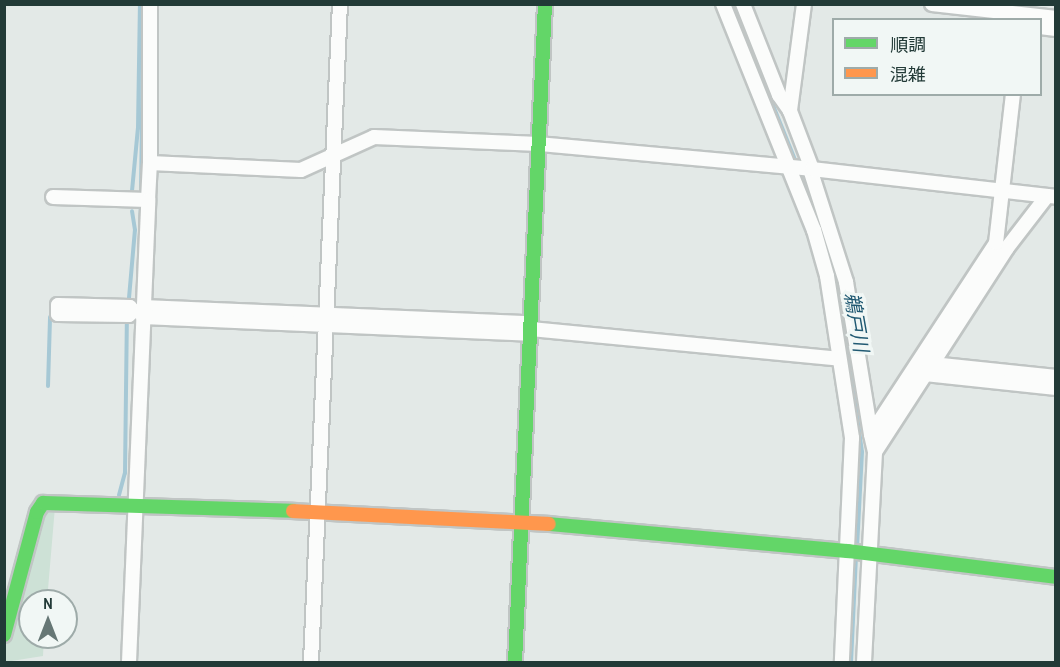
<!DOCTYPE html>
<html>
<head>
<meta charset="utf-8">
<style>
  body { margin:0 }
  #map { position:relative; width:1060px; height:667px; overflow:hidden; background:#e3e9e7; font-family:"Archivo Narrow","Noto Sans JP",sans-serif }
  div>[style] { position:absolute }
  .green>* { inset:0; background:#cde1d6 }
  .stream>* { height:4px; margin:-2px; padding:0 2px; transform-origin:2px; border-radius:2px; background:#a6c8d5 }
  .roads { filter:drop-shadow(2px 0 #c0c5c4) drop-shadow(-2px 0 #c0c5c4) drop-shadow(0 2px #c0c5c4) drop-shadow(0 -2px #c0c5c4) }
  .street>* { height:14px; margin:-7px; padding:0 7px; transform-origin:7px; border-radius:7px; background:#fbfcfb }
  .fast>* { height:14px; margin:-7px; padding:0 7px; transform-origin:7px; border-radius:7px; background:#63d668 }
  .slow>* { height:14px; margin:-7px; padding:0 7px; transform-origin:7px; border-radius:7px; background:#ff974d }
  span { translate:-50% -50%; white-space:nowrap; text-align:center; line-height:1.15; -webkit-text-stroke:6px #f1f7f5; paint-order:stroke }
  .water-label { font-size:20px; color:#205972; font-style:italic }
  .frame { position:absolute; inset:0; border:6px solid #223a37; pointer-events:none }
  .legend { position:absolute; left:832px; top:18px; width:210px; height:78px; box-sizing:border-box; background:#f1f7f5; border:2px solid #9eaba9; margin:0; padding:8px 10px; list-style:none; font-size:18px; color:#223a37 }
  .legend li { display:flex; align-items:center; gap:12px; height:30px }
  .legend b { width:30px; border:2px solid #9eaba9 }
  .north { position:absolute; left:18px; top:589px; width:60px; height:60px; box-sizing:border-box; background:#f1f7f5; border:2px solid #9eaba9; border-radius:50%; rotate:0deg; font-size:16px; font-weight:700; line-height:24px; text-align:center; color:#223a37 }
  .north::after { content:''; display:block; margin:auto; width:21px; height:27px; background:#667775; clip-path:polygon(50% 0,100% 100%,50% 72%,0 100%) }
</style>
</head>
<body>
<div id="map">
  <div class="green">
    <i style="clip-path:polygon(55px 507px,47px 601px,30px 601px,30px 637px,44px 637px,43px 656px,5px 662px,5px 645px,38px 517px)"></i>
  </div>
  <div class="stream">
    <i style="left:732px;top:4px;width:174px;rotate:68deg"></i>
    <i style="left:799px;top:172px;width:67px;rotate:68deg"></i>
    <i style="left:824px;top:234px;width:83px;rotate:76.8deg"></i>
    <i style="left:843px;top:315px;width:138px;rotate:82.1deg"></i>
    <i style="left:862px;top:452px;width:95px;rotate:93deg"></i>
    <i style="left:132px;top:191px;width:63px;rotate:-84.6deg"></i>
    <i style="left:138px;top:128px;width:124px;rotate:-89.1deg"></i>
    <i style="left:141px;top:196px;width:158px;rotate:-89.3deg"></i>
    <i style="left:139px;top:260px;width:56px;rotate:-88deg"></i>
    <i style="left:129px;top:298px;width:68px;rotate:-85deg"></i>
    <i style="left:135px;top:230px;width:19px;rotate:-99deg"></i>
    <i style="left:48px;top:386px;width:69px;rotate:-88.3deg"></i>
    <i style="left:119px;top:495px;width:23px;rotate:-75deg"></i>
    <i style="left:125px;top:473px;width:153px;rotate:-89.3deg"></i>
    <i style="left:851px;top:662px;width:105px;rotate:-87.3deg"></i>
  </div>
  <div class="roads">
    <div class="street">
      <i style="left:723px;top:4px;width:244px;rotate:68.1deg"></i>
      <i style="left:814px;top:230px;width:48px;rotate:74.2deg"></i>
      <i style="left:827px;top:276px;width:164px;rotate:81.2deg"></i>
      <i style="left:852px;top:438px;width:224px;rotate:92.6deg"></i>
      <i style="left:743px;top:4px;width:98px;rotate:68.4deg"></i>
      <i style="left:779px;top:95px;width:19px;rotate:55deg"></i>
      <i style="left:804px;top:4px;width:108px;rotate:97.5deg"></i>
      <i style="left:790px;top:111px;width:62px;rotate:69.2deg"></i>
      <i style="left:932px;top:4px;width:125px;rotate:6.4deg"></i>
      <i style="left:1040px;top:27px;width:16px;rotate:7deg"></i>
      <i style="left:150px;top:163px;width:159px;rotate:-90deg"></i>
      <i style="left:810px;top:169px;width:119px;rotate:72.3deg"></i>
      <i style="left:846px;top:282px;width:154px;rotate:80.7deg"></i>
      <i style="left:1047px;top:196px;width:66px;rotate:127.6deg"></i>
      <i style="left:1007px;top:248px;width:138px;rotate:122.9deg"></i>
      <i style="left:932px;top:364px;width:125px;rotate:6deg"></i>
      <i style="left:53px;top:197px;width:95px;rotate:1.8deg"></i>
      <i style="left:148px;top:200px;width:37px;rotate:-87deg"></i>
      <i style="left:150px;top:163px;width:151px;rotate:2.7deg"></i>
      <i style="left:301px;top:170px;width:80px;rotate:-24.3deg"></i>
      <i style="left:374px;top:137px;width:165px;rotate:2.4deg"></i>
      <i style="left:539px;top:144px;width:274px;rotate:5.2deg"></i>
      <i style="left:812px;top:169px;width:246px;rotate:6.5deg"></i>
      <i style="left:143px;top:307px;width:387px;rotate:2.4deg"></i>
      <i style="left:130px;top:311px;width:4px;rotate:104deg"></i>
      <i style="left:129px;top:315px;width:71px;rotate:-179.2deg"></i>
      <i style="left:58px;top:314px;width:9px;rotate:-90deg"></i>
      <i style="left:58px;top:305px;width:72px;rotate:1.6deg"></i>
      <i style="left:130px;top:307px;width:4px;rotate:90deg"></i>
      <i style="left:130px;top:311px;width:13px;rotate:4deg"></i>
      <i style="left:143px;top:317px;width:387px;rotate:2.5deg"></i>
      <i style="left:530px;top:329px;width:310px;rotate:5.5deg"></i>
      <i style="left:925px;top:374px;width:132px;rotate:6.1deg"></i>
      <i style="left:875px;top:452px;width:18px;rotate:-103deg"></i>
      <i style="left:871px;top:434px;width:228px;rotate:-56.8deg"></i>
      <i style="left:996px;top:243px;width:150px;rotate:-83.5deg"></i>
      <i style="left:129px;top:662px;width:462px;rotate:-87.6deg"></i>
      <i style="left:311px;top:662px;width:659px;rotate:-87.48deg"></i>
      <i style="left:864px;top:662px;width:210px;rotate:-87deg"></i>
      <i style="left:875px;top:452px;width:105px;rotate:-57.1deg"></i>
    </div>
    <div class="fast">
      <i style="left:549px;top:524px;width:300px;rotate:5.2deg"></i>
      <i style="left:848px;top:551px;width:210px;rotate:7.1deg"></i>
      <i style="left:4px;top:635px;width:127px;rotate:-75deg"></i>
      <i style="left:37px;top:512px;width:11px;rotate:-56deg"></i>
      <i style="left:43px;top:503px;width:250px;rotate:1.8deg"></i>
      <i style="left:515px;top:662px;width:659px;rotate:-87.39deg"></i>
    </div>
    <div class="slow">
      <i style="left:293px;top:511px;width:256px;rotate:2.9deg"></i>
    </div>
  </div>
  <div class="water-label">
    <span style="left:857px;top:322px;rotate:80deg">鵜戸川</span>
  </div>
  <div class="frame"></div>
  <ul class="legend">
  <li><b style="height:8px;background:#63d668"></b>順調</li>
  <li><b style="height:8px;background:#ff974d"></b>混雑</li>
  </ul>
  <div class="north">N</div>
</div>
</body>
</html>
